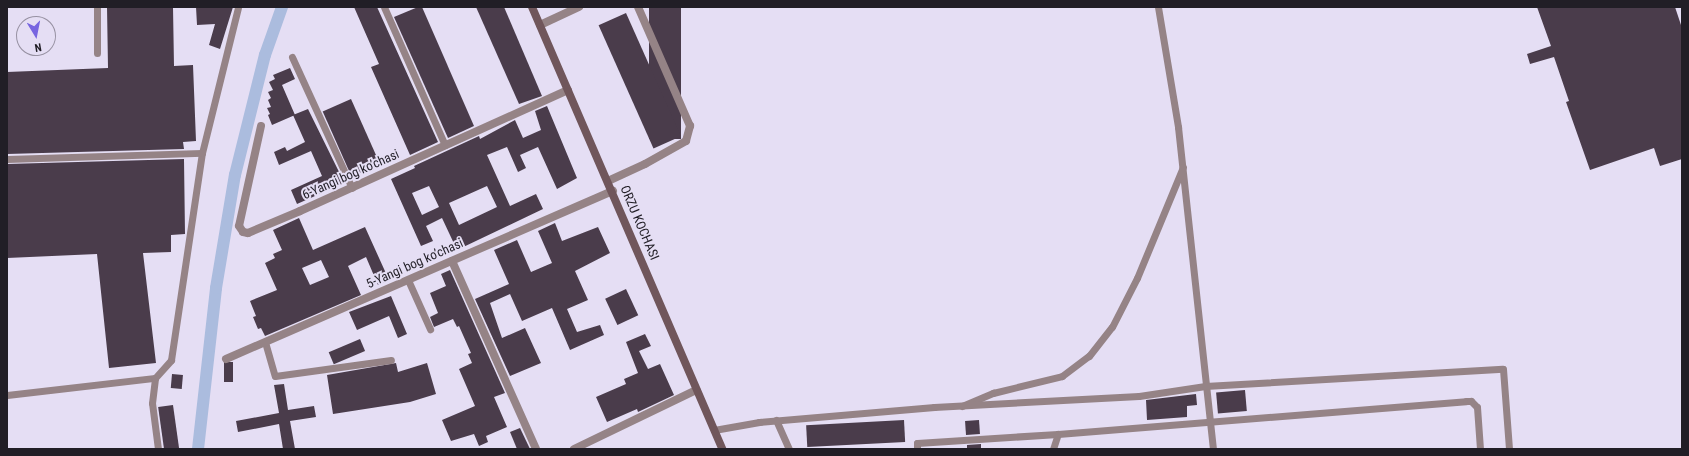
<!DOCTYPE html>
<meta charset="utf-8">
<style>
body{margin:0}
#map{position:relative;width:1689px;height:456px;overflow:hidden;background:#e5def4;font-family:"Roboto Condensed",sans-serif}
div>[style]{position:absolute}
.canal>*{height:12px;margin:-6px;padding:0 6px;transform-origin:6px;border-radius:6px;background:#abbcde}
.building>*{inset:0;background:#4a3c4b;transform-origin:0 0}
.service>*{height:7px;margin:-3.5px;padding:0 3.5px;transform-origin:3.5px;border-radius:3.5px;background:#958386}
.minor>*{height:8px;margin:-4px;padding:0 4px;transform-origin:4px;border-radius:4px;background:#958386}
.secondary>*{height:8px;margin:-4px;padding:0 4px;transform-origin:4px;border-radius:4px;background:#70565b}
span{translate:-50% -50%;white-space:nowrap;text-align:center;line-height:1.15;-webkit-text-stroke:4px #e5def4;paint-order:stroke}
.street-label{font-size:13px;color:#211e26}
.frame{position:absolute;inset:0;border:8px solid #211e26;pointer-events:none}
.north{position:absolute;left:16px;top:16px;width:40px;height:40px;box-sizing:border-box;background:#e5def4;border:1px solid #9791a2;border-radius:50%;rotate:170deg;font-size:11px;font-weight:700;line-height:16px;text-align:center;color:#211e26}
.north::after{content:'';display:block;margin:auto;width:14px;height:18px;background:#7765e0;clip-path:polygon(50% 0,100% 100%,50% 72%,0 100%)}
</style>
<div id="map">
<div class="canal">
<i style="left:198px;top:449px;width:162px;rotate:-83.6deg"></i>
<i style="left:216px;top:288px;width:115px;rotate:-80.5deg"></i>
<i style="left:235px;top:175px;width:124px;rotate:-76deg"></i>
<i style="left:265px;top:55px;width:51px;rotate:-70.5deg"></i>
</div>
<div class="building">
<i style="clip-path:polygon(107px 7px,173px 7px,174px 66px,193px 65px,196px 141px,183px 142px,184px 149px,7px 154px,7px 72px,108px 68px)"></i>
<i style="clip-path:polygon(196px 7px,233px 7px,220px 49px,209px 45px,215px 24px,197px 25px)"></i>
<i style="clip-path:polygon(354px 7px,377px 7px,438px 142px,410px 155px,371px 67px,379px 64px)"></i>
<i style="clip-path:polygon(418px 7px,422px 7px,474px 126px,448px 138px,394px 17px)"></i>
<i style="clip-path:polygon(476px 7px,504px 7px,542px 96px,519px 104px)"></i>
<i style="left:649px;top:7px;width:32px;height:132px"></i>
<i style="clip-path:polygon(1537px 7px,1675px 7px,1682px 28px,1682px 159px,1660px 166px,1654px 148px,1590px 170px,1566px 102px,1569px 101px,1554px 57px,1530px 64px,1527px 54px,1551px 46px)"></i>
<i style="left:626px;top:13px;width:135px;height:30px;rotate:66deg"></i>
<i style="clip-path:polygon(290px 68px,295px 79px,282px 85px,295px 115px,272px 125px,268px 115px,270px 114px,267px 108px,271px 107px,268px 100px,271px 98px,268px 92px,273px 90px,269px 82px,275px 79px,273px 75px)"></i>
<i style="left:351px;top:99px;width:71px;height:31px;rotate:66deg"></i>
<i style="clip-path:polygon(evenodd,547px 106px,577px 178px,557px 189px,538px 147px,520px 155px,526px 168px,518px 172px,507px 147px,487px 155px,510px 206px,536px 194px,543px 209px,457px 250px,442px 218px,426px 226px,433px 241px,421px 246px,391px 179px,415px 168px,414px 166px,479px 136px,480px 139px,515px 120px,523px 138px,541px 130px,535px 111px,547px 106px,429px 186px,439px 207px,422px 215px,412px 193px,429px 186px,547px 106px,487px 186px,497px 207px,459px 225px,449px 203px,487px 186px)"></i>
<i style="clip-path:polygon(308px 109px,343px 180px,342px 184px,297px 204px,291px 190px,322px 176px,311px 151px,279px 165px,274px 152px,285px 147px,287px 151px,305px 142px,293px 115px)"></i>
<i style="clip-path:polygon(184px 159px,185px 234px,171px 235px,171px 252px,143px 253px,156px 363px,109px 368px,97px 254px,7px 258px,7px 164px)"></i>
<i style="clip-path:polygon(evenodd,299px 218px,313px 250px,365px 227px,389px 280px,378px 285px,366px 257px,348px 266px,361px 295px,265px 336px,261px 328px,258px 329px,253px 317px,256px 316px,250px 301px,277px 290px,265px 263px,275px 258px,273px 254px,282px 250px,273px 230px,299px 218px,321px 260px,329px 277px,310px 285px,302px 268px,321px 260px)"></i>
<i style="clip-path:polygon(555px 223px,562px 241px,598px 227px,610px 253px,575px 271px,588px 300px,567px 309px,577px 332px,600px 325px,604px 335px,570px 350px,552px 308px,522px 321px,510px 294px,490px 303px,502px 338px,525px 328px,541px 363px,510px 376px,475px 299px,509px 284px,494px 250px,517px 240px,531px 272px,552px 263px,538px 231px)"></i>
<i style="clip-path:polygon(450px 270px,505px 393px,494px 397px,507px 427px,486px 436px,488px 442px,479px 446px,474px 434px,451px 441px,442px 420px,475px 406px,459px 369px,472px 363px,468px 354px,471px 353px,459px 326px,457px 327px,453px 319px,434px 327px,430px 317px,438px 313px,430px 293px,446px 286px,441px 274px)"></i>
<i style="left:626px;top:289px;width:29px;height:23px;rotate:65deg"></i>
<i style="clip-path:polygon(391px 296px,407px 334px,398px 338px,389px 316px,357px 330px,349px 312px)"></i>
<i style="clip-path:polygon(645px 334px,651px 346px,639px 351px,648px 369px,660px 364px,674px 395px,638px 412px,637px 409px,607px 422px,596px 397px,626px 384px,624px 379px,638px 373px,626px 342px)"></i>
<i style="left:360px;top:339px;width:13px;height:34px;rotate:67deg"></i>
<i style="left:233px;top:362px;width:20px;height:9px;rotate:90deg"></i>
<i style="clip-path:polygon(396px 363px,398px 372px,427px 363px,436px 394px,410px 402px,333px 414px,327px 375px)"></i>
<i style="left:172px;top:374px;width:11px;height:14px;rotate:5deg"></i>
<i style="clip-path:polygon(284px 384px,288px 410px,314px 406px,316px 417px,290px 421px,295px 449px,283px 449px,279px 424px,238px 432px,236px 421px,279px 413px,274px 385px)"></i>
<i style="left:1245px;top:390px;width:21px;height:29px;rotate:85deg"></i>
<i style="clip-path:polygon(1196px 394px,1197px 405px,1187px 406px,1187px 417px,1147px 420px,1146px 400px)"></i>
<i style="left:173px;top:405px;width:44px;height:15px;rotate:82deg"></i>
<i style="left:904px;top:420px;width:22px;height:98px;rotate:87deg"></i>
<i style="left:979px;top:420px;width:14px;height:14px;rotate:86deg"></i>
<i style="clip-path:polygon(520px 428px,530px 449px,517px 449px,510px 432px)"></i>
<i style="clip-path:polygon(981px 444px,981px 449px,967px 449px,967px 445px)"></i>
</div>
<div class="service">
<i style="left:97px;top:7px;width:46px;rotate:90deg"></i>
<i style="left:384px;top:7px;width:151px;rotate:66.2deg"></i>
<i style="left:1158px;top:7px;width:122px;rotate:80.5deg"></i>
<i style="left:1178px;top:127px;width:324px;rotate:83.8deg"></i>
<i style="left:292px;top:57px;width:144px;rotate:65.4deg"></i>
<i style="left:7px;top:159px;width:195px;rotate:-1.8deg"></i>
<i style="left:408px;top:280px;width:54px;rotate:65.8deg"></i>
<i style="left:265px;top:342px;width:35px;rotate:74deg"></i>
<i style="left:275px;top:376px;width:117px;rotate:-7.9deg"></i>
<i style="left:7px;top:395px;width:149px;rotate:-6.6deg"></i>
<i style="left:962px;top:406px;width:34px;rotate:-23deg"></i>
<i style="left:993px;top:393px;width:71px;rotate:-13.8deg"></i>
<i style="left:1062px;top:376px;width:34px;rotate:-37deg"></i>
<i style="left:1089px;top:356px;width:37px;rotate:-52deg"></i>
<i style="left:1112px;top:327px;width:55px;rotate:-63deg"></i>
<i style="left:1137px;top:278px;width:120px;rotate:-67.5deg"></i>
<i style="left:776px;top:420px;width:32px;rotate:66deg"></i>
<i style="left:714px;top:430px;width:46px;rotate:-10.1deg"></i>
<i style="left:759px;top:422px;width:176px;rotate:-4.9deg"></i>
<i style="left:934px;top:407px;width:205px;rotate:-3.1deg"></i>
<i style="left:1139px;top:396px;width:67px;rotate:-8.6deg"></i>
<i style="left:1205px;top:386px;width:298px;rotate:-3.3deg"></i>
<i style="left:1503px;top:369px;width:80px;rotate:85.7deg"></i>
<i style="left:158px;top:449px;width:46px;rotate:-97.4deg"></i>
<i style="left:152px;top:403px;width:25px;rotate:-83deg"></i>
<i style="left:155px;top:378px;width:24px;rotate:-48deg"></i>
<i style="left:171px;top:360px;width:209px;rotate:-81.5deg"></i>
<i style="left:202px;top:153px;width:150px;rotate:-76.1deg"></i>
<i style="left:917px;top:449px;width:6px;rotate:-90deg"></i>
<i style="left:917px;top:443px;width:141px;rotate:-3.7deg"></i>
<i style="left:1053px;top:449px;width:16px;rotate:-72deg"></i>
<i style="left:1058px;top:434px;width:409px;rotate:-4.6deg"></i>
<i style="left:1466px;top:401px;width:5px"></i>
<i style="left:1471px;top:401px;width:8px;rotate:45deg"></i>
<i style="left:1477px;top:407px;width:42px;rotate:85.9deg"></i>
</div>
<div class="minor">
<i style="left:540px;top:25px;width:43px;rotate:-24.8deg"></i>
<i style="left:261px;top:126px;width:102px;rotate:102.4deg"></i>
<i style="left:239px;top:226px;width:7px;rotate:56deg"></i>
<i style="left:243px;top:232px;width:5px;rotate:11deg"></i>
<i style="left:248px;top:233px;width:56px;rotate:-22.9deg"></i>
<i style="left:300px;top:211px;width:294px;rotate:-24.3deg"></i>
<i style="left:608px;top:181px;width:41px;rotate:-24.7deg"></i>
<i style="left:645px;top:164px;width:47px;rotate:-29.3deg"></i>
<i style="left:686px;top:141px;width:16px;rotate:-75deg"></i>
<i style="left:690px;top:126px;width:130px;rotate:-113.6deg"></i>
<i style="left:452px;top:261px;width:206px;rotate:65.9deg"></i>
<i style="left:226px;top:359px;width:422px;rotate:-23.5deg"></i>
<i style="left:574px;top:449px;width:136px;rotate:-25.8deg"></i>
</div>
<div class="secondary">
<i style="left:532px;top:7px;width:481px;rotate:66.7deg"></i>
</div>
<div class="street-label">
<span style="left:351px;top:175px;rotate:-24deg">6-Yangi bog koʼchasi</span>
<span style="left:639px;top:223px;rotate:67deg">ORZU KOCHASI</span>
<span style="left:415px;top:264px;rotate:-24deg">5-Yangi bog koʼchasi</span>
</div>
<div class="frame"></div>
<div class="north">N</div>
</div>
